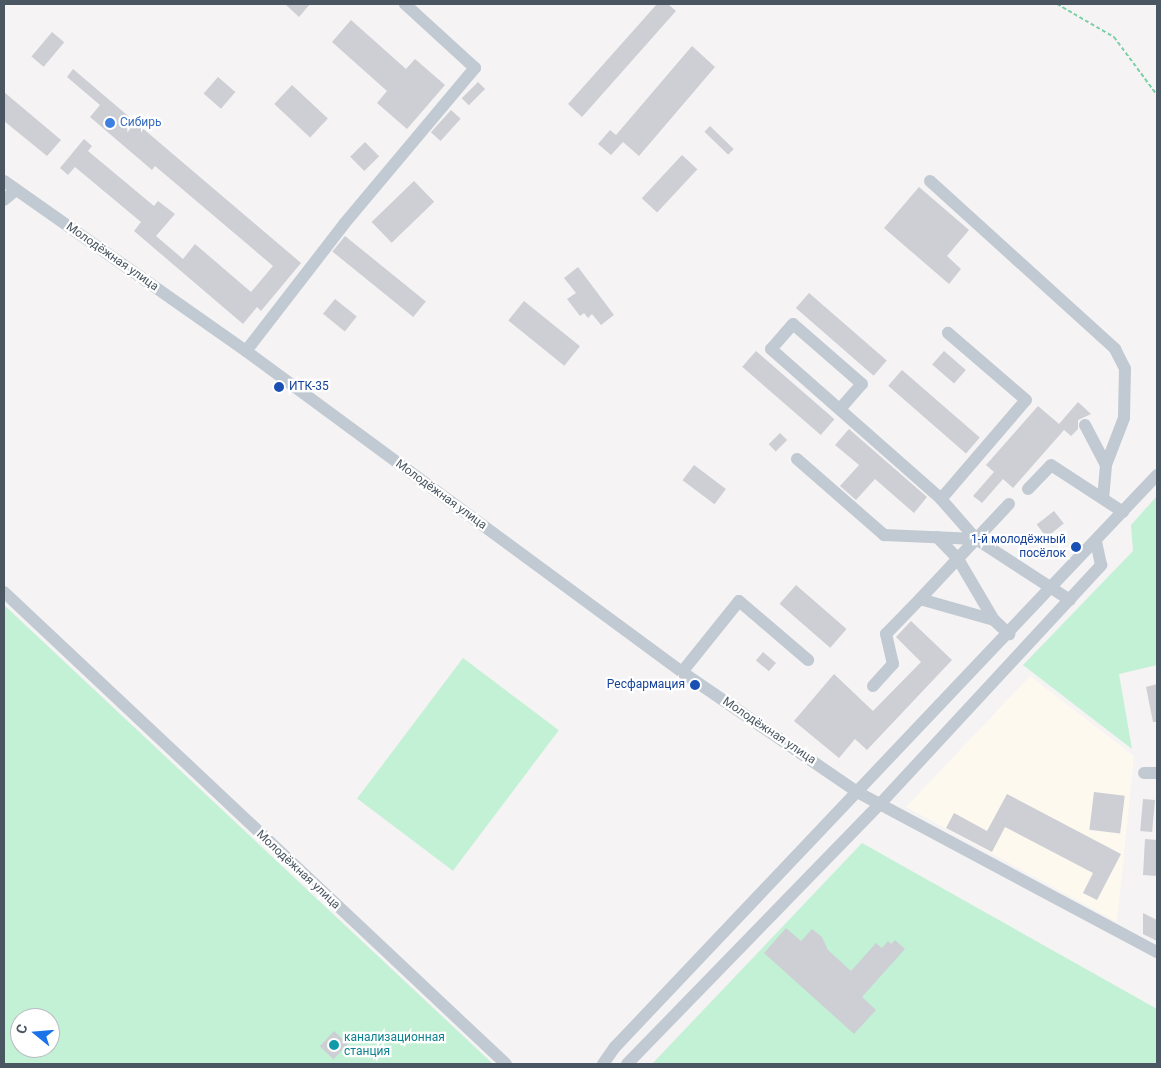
<!DOCTYPE html>
<meta charset="utf-8">
<style>
body{margin:0}
#map{position:relative;width:1161px;height:1068px;overflow:hidden;background:#f5f3f3;font-family:Roboto,sans-serif}
div>[style]{position:absolute}
.commercial>*{inset:0;background:#fdf9ef}
.green>*{inset:0;background:#c3f1d5;transform-origin:0 0}
.building>*{inset:0;background:#cdcfd5;transform-origin:0 0}
.path>*{height:2px;margin-top:-1px;transform-origin:0;background:repeating-linear-gradient(90deg,#7ad0a6 0 4px,transparent 0 6.5px)}
.minor>*{height:12px;margin:-6px;padding:0 6px;transform-origin:6px;border-radius:6px;background:#c1cad2}
.dots>*{width:14px;height:14px;translate:-50% -50%;box-sizing:border-box;border:2px solid #fff;border-radius:50%}
span{translate:-50% -50%;white-space:nowrap;text-align:center;line-height:1.15;-webkit-text-stroke:4.5px #fff;paint-order:stroke}
.shop-label{font-size:12px;color:#366cbe}
.left{translate:0 -50%;text-align:left}
.street-label{font-size:12px;color:#4a5661}
.transit-label{font-size:12px;color:#164399}
.right{translate:-100% -50%;text-align:right}
.culture-label{font-size:12px;color:#0d838f}
.frame{position:absolute;inset:0;border:5px solid #4a5661;pointer-events:none}
.north{position:absolute;left:10px;top:1008px;width:50px;height:50px;box-sizing:border-box;background:#fff;border:1px solid #b7bbc0;border-radius:50%;rotate:287deg;font-size:14px;font-weight:700;line-height:20px;text-align:center;color:#4a5661}
.north::after{content:'';display:block;margin:auto;width:18px;height:22px;background:#1a73e8;clip-path:polygon(50% 0,100% 100%,50% 72%,0 100%)}
</style>
<div id="map">
<div class="commercial">
<i style="clip-path:polygon(1030px 676px,1134px 756px,1117px 922px,906px 807px)"></i>
</div>
<div class="green">
<i style="clip-path:polygon(1157px 496px,1157px 665px,1119px 674px,1132px 749px,1023px 665px,1133px 551px,1131px 525px)"></i>
<i style="clip-path:polygon(evenodd,4px 605px,493px 1064px,4px 1064px,4px 605px,20px 1018px,50px 1018px,50px 1048px,20px 1048px,20px 1018px)"></i>
<i style="left:463px;top:658px;width:120px;height:176px;rotate:37deg"></i>
<i style="clip-path:polygon(862px 843px,1157px 1009px,1157px 1064px,652px 1064px)"></i>
</div>
<div class="building">
<i style="clip-path:polygon(285px 4px,310px 4px,299px 17px)"></i>
<i style="clip-path:polygon(657px 4px,668px 4px,676px 11px,582px 117px,568px 104px)"></i>
<i style="clip-path:polygon(351px 20px,406px 69px,415px 59px,445px 85px,407px 129px,377px 103px,387px 91px,332px 42px)"></i>
<i style="left:52px;top:32px;width:16px;height:32px;rotate:40deg"></i>
<i style="clip-path:polygon(692px 46px,715px 67px,639px 156px,623px 142px,611px 155px,598px 144px,610px 130px,616px 135px)"></i>
<i style="clip-path:polygon(73px 69px,301px 263px,261px 311px,257px 307px,243px 324px,134px 231px,141px 222px,75px 167px,68px 175px,60px 168px,84px 139px,92px 146px,88px 151px,154px 206px,158px 201px,175px 214px,156px 236px,183px 259px,195px 244px,251px 292px,273px 266px,155px 166px,152px 170px,90px 117px,100px 105px,67px 77px)"></i>
<i style="left:218px;top:77px;width:23px;height:22px;rotate:41deg"></i>
<i style="left:478px;top:82px;width:10px;height:23px;rotate:45deg"></i>
<i style="left:292px;top:85px;width:49px;height:26px;rotate:43deg"></i>
<i style="clip-path:polygon(4px 92px,61px 140px,47px 156px,4px 121px)"></i>
<i style="left:451px;top:110px;width:13px;height:30px;rotate:42deg"></i>
<i style="left:710px;top:126px;width:33px;height:8px;rotate:44deg"></i>
<i style="left:365px;top:142px;width:20px;height:21px;rotate:45deg"></i>
<i style="left:682px;top:155px;width:21px;height:59px;rotate:43deg"></i>
<i style="left:414px;top:181px;width:29px;height:59px;rotate:46deg"></i>
<i style="clip-path:polygon(919px 187px,969px 230px,947px 256px,961px 269px,949px 284px,884px 228px)"></i>
<i style="left:345px;top:236px;width:104px;height:20px;rotate:39deg"></i>
<i style="clip-path:polygon(578px 267px,614px 315px,601px 325px,592px 314px,588px 318px,584px 313px,580px 316px,567px 299px,576px 293px,564px 278px)"></i>
<i style="left:809px;top:293px;width:103px;height:20px;rotate:41deg"></i>
<i style="left:335px;top:299px;width:28px;height:19px;rotate:39deg"></i>
<i style="left:524px;top:301px;width:72px;height:25px;rotate:39deg"></i>
<i style="left:756px;top:351px;width:104px;height:21px;rotate:41deg"></i>
<i style="left:944px;top:351px;width:29px;height:18px;rotate:41deg"></i>
<i style="left:902px;top:370px;width:103px;height:21px;rotate:41deg"></i>
<i style="clip-path:polygon(1078px 402px,1091px 414px,1078px 420px,1078px 429px,1071px 436px,1064px 430px,1013px 488px,1003px 479px,982px 503px,973px 496px,994px 472px,986px 465px,1038px 406px,1059px 424px)"></i>
<i style="clip-path:polygon(849px 429px,927px 497px,914px 513px,875px 479px,856px 500px,840px 486px,859px 465px,835px 445px)"></i>
<i style="left:780px;top:433px;width:10px;height:16px;rotate:45deg"></i>
<i style="left:694px;top:465px;width:40px;height:19px;rotate:37deg"></i>
<i style="left:1054px;top:511px;width:16px;height:22px;rotate:52deg"></i>
<i style="left:796px;top:585px;width:67px;height:25px;rotate:41deg"></i>
<i style="clip-path:polygon(911px 621px,952px 660px,867px 750px,855px 739px,839px 758px,794px 721px,834px 674px,873px 711px,921px 662px,896px 637px)"></i>
<i style="left:763px;top:652px;width:17px;height:11px;rotate:40deg"></i>
<i style="clip-path:polygon(1157px 684px,1157px 722px,1153px 722px,1146px 687px)"></i>
<i style="left:1094px;top:792px;width:31px;height:38px;rotate:7deg"></i>
<i style="clip-path:polygon(1007px 794px,1121px 854px,1097px 900px,1083px 893px,1093px 873px,1005px 827px,992px 852px,946px 828px,954px 813px,987px 831px)"></i>
<i style="left:1143px;top:799px;width:12px;height:32px;rotate:5deg"></i>
<i style="clip-path:polygon(1145px 839px,1157px 840px,1157px 876px,1143px 875px)"></i>
<i style="clip-path:polygon(1143px 913px,1157px 920px,1157px 941px,1143px 934px)"></i>
<i style="clip-path:polygon(786px 928px,801px 941px,812px 929px,822px 937px,828px 950px,851px 971px,876px 943px,882px 948px,888px 941px,891px 944px,895px 940px,905px 949px,862px 997px,876px 1010px,854px 1034px,764px 953px)"></i>
<i style="left:334px;top:1031px;width:19px;height:21px;rotate:43deg"></i>
</div>
<div class="path">
<i style="left:1057px;top:4px;width:66px;rotate:30.1deg"></i>
<i style="left:1114px;top:37px;width:72px;rotate:53.4deg"></i>
</div>
<div class="minor">
<i style="left:4px;top:181px;width:296px;rotate:35.1deg"></i>
<i style="left:246px;top:351px;width:541px;rotate:36.36deg"></i>
<i style="left:682px;top:672px;width:214px;rotate:34.4deg"></i>
<i style="left:859px;top:793px;width:338px;rotate:28.1deg"></i>
<i style="left:930px;top:181px;width:250px;rotate:42.2deg"></i>
<i style="left:1115px;top:349px;width:22px;rotate:63deg"></i>
<i style="left:1125px;top:369px;width:49px;rotate:91.2deg"></i>
<i style="left:1124px;top:418px;width:50px;rotate:111deg"></i>
<i style="left:4px;top:200px;width:16px;rotate:-40deg"></i>
<i style="left:246px;top:351px;width:160px;rotate:-52.3deg"></i>
<i style="left:344px;top:224px;width:204px;rotate:-50deg"></i>
<i style="left:475px;top:68px;width:95px;rotate:-137.6deg"></i>
<i style="left:840px;top:409px;width:33px;rotate:-49deg"></i>
<i style="left:862px;top:384px;width:91px;rotate:-139deg"></i>
<i style="left:793px;top:324px;width:33px;rotate:131deg"></i>
<i style="left:771px;top:349px;width:227px;rotate:41.4deg"></i>
<i style="left:941px;top:499px;width:53px;rotate:48.8deg"></i>
<i style="left:976px;top:539px;width:112px;rotate:33deg"></i>
<i style="left:1085px;top:425px;width:45px;rotate:62.3deg"></i>
<i style="left:1106px;top:465px;width:32px;rotate:95deg"></i>
<i style="left:797px;top:459px;width:116px;rotate:41.1deg"></i>
<i style="left:884px;top:535px;width:92px;rotate:2.5deg"></i>
<i style="left:1028px;top:489px;width:33px;rotate:-46deg"></i>
<i style="left:1051px;top:465px;width:86px;rotate:33.1deg"></i>
<i style="left:941px;top:499px;width:130px;rotate:-49.4deg"></i>
<i style="left:1026px;top:400px;width:103px;rotate:-139.3deg"></i>
<i style="left:1009px;top:504px;width:130px;rotate:133.1deg"></i>
<i style="left:920px;top:599px;width:77px;rotate:15.8deg"></i>
<i style="left:994px;top:620px;width:21px;rotate:43deg"></i>
<i style="left:937px;top:537px;width:30px;rotate:46deg"></i>
<i style="left:958px;top:559px;width:71px;rotate:59.5deg"></i>
<i style="left:4px;top:592px;width:689px;rotate:43.24deg"></i>
<i style="left:682px;top:672px;width:91px;rotate:-51.2deg"></i>
<i style="left:739px;top:601px;width:91px;rotate:40.5deg"></i>
<i style="left:873px;top:686px;width:30px;rotate:-48deg"></i>
<i style="left:893px;top:664px;width:31px;rotate:-103deg"></i>
<i style="left:886px;top:634px;width:49px;rotate:-45.8deg"></i>
<i style="left:1144px;top:773px;width:13px"></i>
<i style="left:603px;top:1064px;width:21px;rotate:-55deg"></i>
<i style="left:615px;top:1047px;width:788px;rotate:-46.54deg"></i>
<i style="left:627px;top:1064px;width:363px;rotate:-45.8deg"></i>
<i style="left:880px;top:804px;width:326px;rotate:-47.2deg"></i>
<i style="left:1101px;top:565px;width:24px;rotate:-102deg"></i>
</div>
<div class="dots">
<i style="left:110px;top:123px;background:#3f7fe0"></i>
<i style="left:279px;top:387px;background:#1a4fb4"></i>
<i style="left:1076px;top:547px;background:#1a4fb4"></i>
<i style="left:695px;top:685px;background:#1a4fb4"></i>
<i style="left:334px;top:1045px;background:#0f9aa8"></i>
</div>
<div class="shop-label">
<span class="left" style="left:120px;top:123px">Сибирь</span>
</div>
<div class="street-label">
<span style="left:112px;top:257px;rotate:35deg">Молодёжная улица</span>
<span style="left:441px;top:495px;rotate:36deg">Молодёжная улица</span>
<span style="left:769px;top:731px;rotate:34deg">Молодёжная улица</span>
<span style="left:298px;top:870px;rotate:43deg">Молодёжная улица</span>
</div>
<div class="transit-label">
<span class="left" style="left:289px;top:387px">ИТК-35</span>
<span class="right" style="left:1066px;top:547px">1-й молодёжный<br>посёлок</span>
<span class="right" style="left:685px;top:685px">Ресфармация</span>
</div>
<div class="culture-label">
<span class="left" style="left:344px;top:1045px">канализационная<br>станция</span>
</div>
<div class="frame"></div>
<div class="north">С</div>
</div>
